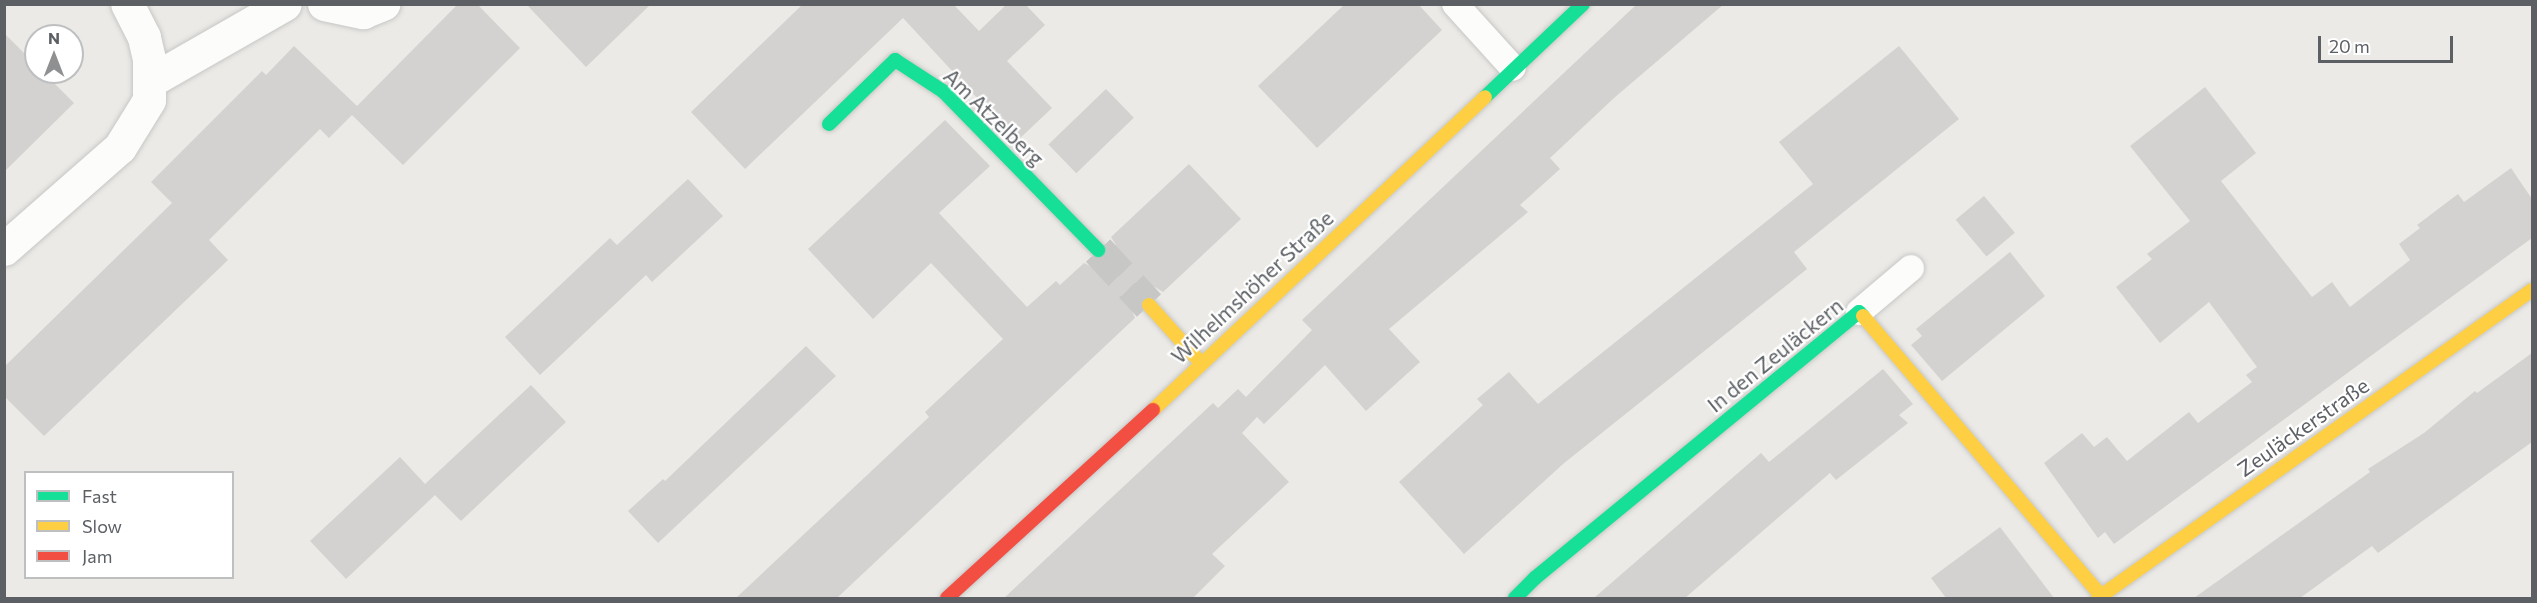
<!DOCTYPE html>
<meta charset="utf-8">
<style>
body{margin:0}
#map{position:relative;width:2537px;height:603px;overflow:hidden;background:#ebeae6;font-family:Commissioner,sans-serif}
div>[style]{position:absolute}
.building>*{inset:0;background:#d3d2d0;transform-origin:0 0}
.secondary-tunnel>*{height:33px;margin-top:-16.5px;transform-origin:0;background:repeating-linear-gradient(90deg,#c7c8c6 0 33px,transparent 0 49px)}
.roads{filter:drop-shadow(0 0 2px #c7c7c7) drop-shadow(0 0 2px #c7c7c7)}
.lane>*{height:26px;margin:-13px;padding:0 13px;transform-origin:13px;border-radius:13px;background:#fcfcfb}
.street>*{height:33px;margin:-16.5px;padding:0 16.5px;transform-origin:16.5px;border-radius:16.5px;background:#fcfcfb}
.fast>*{height:14px;margin:-7px;padding:0 7px;transform-origin:7px;border-radius:7px;background:#16e098}
.slow>*{height:14px;margin:-7px;padding:0 7px;transform-origin:7px;border-radius:7px;background:#ffcf43}
.jam>*{height:14px;margin:-7px;padding:0 7px;transform-origin:7px;border-radius:7px;background:#f24e42}
span{translate:-50% -50%;white-space:nowrap;text-align:center;line-height:1.15;-webkit-text-stroke:4.5px #fff;paint-order:stroke}
.street-label{font-size:21px;color:#5c6064}
.frame{position:absolute;inset:0;border:6px solid #5c6064;pointer-events:none}
.legend{position:absolute;left:24px;top:471px;width:210px;height:108px;box-sizing:border-box;background:#fff;border:2px solid #bebfc1;margin:0;padding:8px 10px;list-style:none;font-size:18px;color:#5c6064}
.legend li{display:flex;align-items:center;gap:12px;height:30px}
.legend b{width:30px;border:2px solid #bebfc1}
.north{position:absolute;left:24px;top:24px;width:60px;height:60px;box-sizing:border-box;background:#fff;border:2px solid #bebfc1;border-radius:50%;rotate:0deg;font-size:16px;font-weight:700;line-height:24px;text-align:center;color:#5c6064}
.north::after{content:'';display:block;margin:auto;width:21px;height:27px;background:#8e9092;clip-path:polygon(50% 0,100% 100%,50% 72%,0 100%)}
.scale{position:absolute;left:2318px;top:36px;width:135px;height:27px;box-sizing:border-box;border:3px solid #5c6064;border-top:0;padding-left:8px;font-size:18px;line-height:21px;white-space:nowrap;color:#5c6064;-webkit-text-stroke:4px #fff;paint-order:stroke}
</style>
<div id="map">
<div class="building">
<i style="clip-path:polygon(458px 4px,477px 4px,520px 48px,403px 165px,352px 115px,329px 138px,320px 129px,209px 240px,228px 260px,44px 436px,4px 396px,4px 367px,172px 203px,151px 182px,262px 71px,266px 75px,294px 46px,357px 106px)"></i>
<i style="clip-path:polygon(526px 4px,651px 4px,586px 67px)"></i>
<i style="clip-path:polygon(803px 4px,953px 4px,979px 31px,1007px 4px,1025px 4px,1045px 25px,1007px 61px,1052px 108px,1017px 141px,903px 18px,745px 169px,691px 112px)"></i>
<i style="clip-path:polygon(1345px 4px,1418px 4px,1442px 30px,1317px 148px,1258px 86px)"></i>
<i style="clip-path:polygon(1637px 4px,1724px 4px,1614px 98px,1550px 158px,1560px 169px,1520px 205px,1528px 212px,1389px 329px,1420px 362px,1366px 411px,1325px 365px,1264px 424px,1257px 417px,1242px 433px,1289px 482px,1212px 554px,1225px 566px,1193px 598px,1004px 598px,1213px 403px,1218px 408px,1238px 389px,1246px 397px,1312px 330px,1302px 320px)"></i>
<i style="clip-path:polygon(4px 33px,36px 65px,36px 72px,43px 72px,74px 103px,4px 172px)"></i>
<i style="clip-path:polygon(1899px 46px,1959px 119px,1794px 252px,1807px 269px,1563px 464px,1464px 554px,1399px 482px,1483px 405px,1477px 399px,1509px 372px,1538px 404px,1813px 184px,1779px 142px)"></i>
<i style="clip-path:polygon(2205px 87px,2256px 153px,2221px 181px,2312px 297px,2332px 282px,2350px 307px,2410px 260px,2399px 244px,2420px 228px,2417px 225px,2458px 194px,2464px 202px,2511px 168px,2532px 199px,2532px 238px,2114px 544px,2105px 532px,2098px 538px,2044px 463px,2082px 433px,2094px 447px,2107px 437px,2127px 461px,2189px 412px,2198px 423px,2252px 382px,2246px 375px,2257px 367px,2209px 302px,2160px 343px,2116px 287px,2152px 259px,2147px 254px,2190px 221px,2130px 146px)"></i>
<i style="left:1106px;top:89px;width:40px;height:80px;rotate:46deg"></i>
<i style="clip-path:polygon(945px 120px,990px 166px,939px 213px,1027px 307px,1056px 281px,1060px 285px,1084px 263px,1094px 268px,1103px 268px,1111px 264px,1116px 255px,1116px 245px,1111px 237px,1189px 164px,1241px 219px,1163px 292px,1155px 287px,1146px 287px,1136px 291px,1131px 300px,1131px 308px,1135px 318px,837px 598px,736px 598px,929px 417px,925px 412px,1003px 339px,931px 263px,873px 319px,808px 249px)"></i>
<i style="clip-path:polygon(688px 179px,723px 216px,652px 282px,646px 275px,540px 375px,505px 337px,610px 238px,617px 245px)"></i>
<i style="left:1984px;top:196px;width:48px;height:37px;rotate:50deg"></i>
<i style="clip-path:polygon(2010px 252px,2045px 296px,1942px 381px,1911px 345px,1922px 336px,1916px 329px)"></i>
<i style="clip-path:polygon(806px 346px,836px 376px,658px 543px,628px 511px,663px 479px,665px 481px)"></i>
<i style="clip-path:polygon(2532px 353px,2532px 442px,2378px 553px,2372px 546px,2300px 598px,2194px 598px,2370px 472px,2368px 469px,2424px 433px,2475px 391px,2477px 393px)"></i>
<i style="clip-path:polygon(1883px 369px,1913px 404px,1899px 415px,1908px 423px,1836px 480px,1830px 473px,1685px 598px,1594px 598px,1761px 453px,1769px 462px)"></i>
<i style="clip-path:polygon(531px 385px,566px 422px,461px 521px,435px 495px,346px 579px,310px 541px,400px 457px,425px 484px)"></i>
<i style="clip-path:polygon(2000px 527px,2054px 598px,1946px 598px,1931px 578px)"></i>
</div>
<div class="secondary-tunnel">
<i style="left:1098px;top:250px;width:75px;rotate:47.2deg"></i>
</div>
<div class="roads">
<div class="lane">
<i style="left:1455px;top:4px;width:86px;rotate:47.8deg"></i>
<i style="left:1859px;top:312px;width:68px;rotate:-40.2deg"></i>
</div>
<div class="street">
<i style="left:324px;top:4px;width:40px;rotate:12deg"></i>
<i style="left:363px;top:12px;width:22px;rotate:-22deg"></i>
<i style="left:150px;top:81px;width:155px;rotate:-29.7deg"></i>
<i style="left:4px;top:249px;width:154px;rotate:-41.3deg"></i>
<i style="left:120px;top:147px;width:55px;rotate:-58.3deg"></i>
<i style="left:149px;top:100px;width:41px;rotate:-90deg"></i>
<i style="left:149px;top:59px;width:23px;rotate:-103deg"></i>
<i style="left:144px;top:37px;width:37px;rotate:-117deg"></i>
</div>
<div class="fast">
<i style="left:1485px;top:97px;width:135px;rotate:-43.5deg"></i>
<i style="left:829px;top:124px;width:92px;rotate:-44.1deg"></i>
<i style="left:895px;top:60px;width:59px;rotate:33.1deg"></i>
<i style="left:944px;top:92px;width:221px;rotate:45.7deg"></i>
<i style="left:1515px;top:598px;width:28px;rotate:-45deg"></i>
<i style="left:1535px;top:578px;width:419px;rotate:-39.4deg"></i>
<i style="left:1859px;top:312px;width:6px;rotate:45deg"></i>
</div>
<div class="slow">
<i style="left:1149px;top:305px;width:79px;rotate:48.1deg"></i>
<i style="left:1863px;top:316px;width:367px;rotate:49.6deg"></i>
<i style="left:1153px;top:410px;width:456px;rotate:-43.3deg"></i>
<i style="left:2098px;top:598px;width:532px;rotate:-35.36deg"></i>
</div>
<div class="jam">
<i style="left:947px;top:598px;width:279px;rotate:-42.4deg"></i>
</div>
</div>
<div class="street-label">
<span style="left:994px;top:117px;rotate:44deg">Am Atzelberg</span>
<span style="left:1252px;top:287px;rotate:-43deg">Wilhelmshöher Straße</span>
<span style="left:1775px;top:355px;rotate:-39deg">In den Zeuläckern</span>
<span style="left:2303px;top:427px;rotate:-35deg">Zeuläckerstraße</span>
</div>
<div class="frame"></div>
<ul class="legend">
<li><b style="height:8px;background:#16e098"></b>Fast</li>
<li><b style="height:8px;background:#ffcf43"></b>Slow</li>
<li><b style="height:8px;background:#f24e42"></b>Jam</li>
</ul>
<div class="north">N</div>
<div class="scale">20 m</div>
</div>
